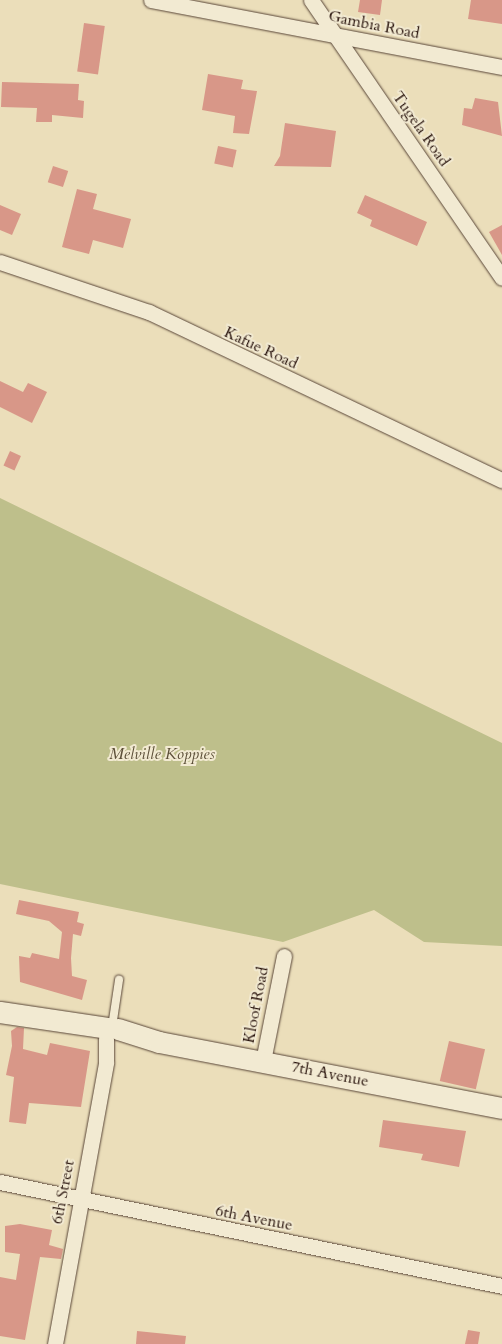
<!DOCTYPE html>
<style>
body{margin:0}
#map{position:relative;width:502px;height:1344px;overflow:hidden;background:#ebdeba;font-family:Cardo,serif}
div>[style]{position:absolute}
.green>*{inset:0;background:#bebf8b}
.building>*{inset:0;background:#d89788;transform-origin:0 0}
.roads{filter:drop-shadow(0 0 1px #594638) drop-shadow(0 0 1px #594638)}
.lane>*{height:8px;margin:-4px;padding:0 4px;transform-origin:4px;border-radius:4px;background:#f2ead2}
.street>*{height:15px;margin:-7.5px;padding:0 7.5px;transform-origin:7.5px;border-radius:7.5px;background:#f2ead2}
.secondary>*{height:21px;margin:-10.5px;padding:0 10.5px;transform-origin:10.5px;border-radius:10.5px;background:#f2ead2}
span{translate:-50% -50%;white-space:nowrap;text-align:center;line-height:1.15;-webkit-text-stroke:4px #f2ead2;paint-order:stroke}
.street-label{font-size:16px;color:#28130c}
.park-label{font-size:16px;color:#5c4f38;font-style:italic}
</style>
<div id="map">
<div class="green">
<i style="clip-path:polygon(0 498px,502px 743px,502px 946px,424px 942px,374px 910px,283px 942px,0 884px)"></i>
</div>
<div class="building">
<i style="clip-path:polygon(360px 0,382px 0,380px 15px,358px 12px)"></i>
<i style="clip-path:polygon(471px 0,502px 0,502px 24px,468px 19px)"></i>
<i style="left:84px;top:23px;width:21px;height:49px;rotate:8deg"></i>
<i style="clip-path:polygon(208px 74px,243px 80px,241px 89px,257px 91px,249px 134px,233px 133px,235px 116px,202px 110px)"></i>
<i style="clip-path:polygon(2px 82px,79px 84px,78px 100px,84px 101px,83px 118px,52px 115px,52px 122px,36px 122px,37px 108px,1px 107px)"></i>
<i style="clip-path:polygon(475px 98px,498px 102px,502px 136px,462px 125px,464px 108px,472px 109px)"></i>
<i style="clip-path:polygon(285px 123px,336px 131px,331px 167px,274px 166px,280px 156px)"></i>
<i style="left:218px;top:146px;width:19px;height:18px;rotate:12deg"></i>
<i style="left:53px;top:166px;width:16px;height:17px;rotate:18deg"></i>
<i style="clip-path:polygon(77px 189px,97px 194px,93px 209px,131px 219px,123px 248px,93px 240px,89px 254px,62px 247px)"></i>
<i style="clip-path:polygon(365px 195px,427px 222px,417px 246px,370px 226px,372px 220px,357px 213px)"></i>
<i style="clip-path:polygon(0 205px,21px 214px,12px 235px,0 230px)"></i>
<i style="clip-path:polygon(502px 225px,502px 255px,489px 232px)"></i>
<i style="clip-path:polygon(0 381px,23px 392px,28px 383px,47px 392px,32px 423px,0 407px)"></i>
<i style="left:10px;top:451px;width:12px;height:16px;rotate:24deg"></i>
<i style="clip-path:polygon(19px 900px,79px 912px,77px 922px,84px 924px,81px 936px,73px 934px,71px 958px,72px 976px,87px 980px,82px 1000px,20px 982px,19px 956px,30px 958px,32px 953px,59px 959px,62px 932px,49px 921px,16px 914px)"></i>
<i style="clip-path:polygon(17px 1027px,24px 1028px,23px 1049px,47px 1055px,50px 1043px,90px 1051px,81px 1107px,29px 1103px,26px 1124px,9px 1122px,14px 1077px,6px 1075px,12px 1046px,11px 1031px)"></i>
<i style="left:449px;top:1041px;width:37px;height:41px;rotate:13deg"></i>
<i style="clip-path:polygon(383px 1120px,466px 1131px,459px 1167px,421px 1160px,423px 1154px,379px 1147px)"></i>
<i style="clip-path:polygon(20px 1224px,52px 1230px,49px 1245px,63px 1249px,61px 1259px,40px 1257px,25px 1340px,0 1336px,0 1277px,16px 1280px,20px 1254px,5px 1252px,5px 1226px)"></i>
<i style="clip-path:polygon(468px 1330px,480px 1332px,478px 1344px,465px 1344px)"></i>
<i style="clip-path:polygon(137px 1331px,186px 1336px,185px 1344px,136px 1344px)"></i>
</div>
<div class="roads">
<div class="lane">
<i style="left:112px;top:1027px;width:48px;rotate:-81.5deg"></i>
</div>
<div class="street">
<i style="left:151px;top:0;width:357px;rotate:10.8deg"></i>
<i style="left:311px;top:0;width:337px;rotate:55.5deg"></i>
<i style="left:0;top:262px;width:157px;rotate:18.6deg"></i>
<i style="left:149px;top:312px;width:391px;rotate:25.5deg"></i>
<i style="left:263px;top:1061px;width:107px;rotate:-78.7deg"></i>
<i style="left:0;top:1182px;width:513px;rotate:11.7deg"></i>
<i style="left:55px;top:1344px;width:287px;rotate:-79.7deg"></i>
<i style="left:106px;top:1062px;width:23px;rotate:-90deg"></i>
</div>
<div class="secondary">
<i style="left:0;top:1012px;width:110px;rotate:8.4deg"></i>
<i style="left:118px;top:1029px;width:43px;rotate:17.6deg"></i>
<i style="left:159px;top:1042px;width:349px;rotate:10.9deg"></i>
</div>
</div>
<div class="street-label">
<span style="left:374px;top:25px;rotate:11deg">Gambia Road</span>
<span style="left:421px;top:129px;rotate:55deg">Tugela Road</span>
<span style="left:261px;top:348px;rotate:25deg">Kafue Road</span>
<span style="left:256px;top:1005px;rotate:-79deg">Kloof Road</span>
<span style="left:330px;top:1074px;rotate:11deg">7th Avenue</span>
<span style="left:63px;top:1192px;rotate:-79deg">6th Street</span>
<span style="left:254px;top:1218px;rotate:11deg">6th Avenue</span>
</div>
<div class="park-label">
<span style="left:162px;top:754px">Melville Koppies</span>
</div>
</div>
